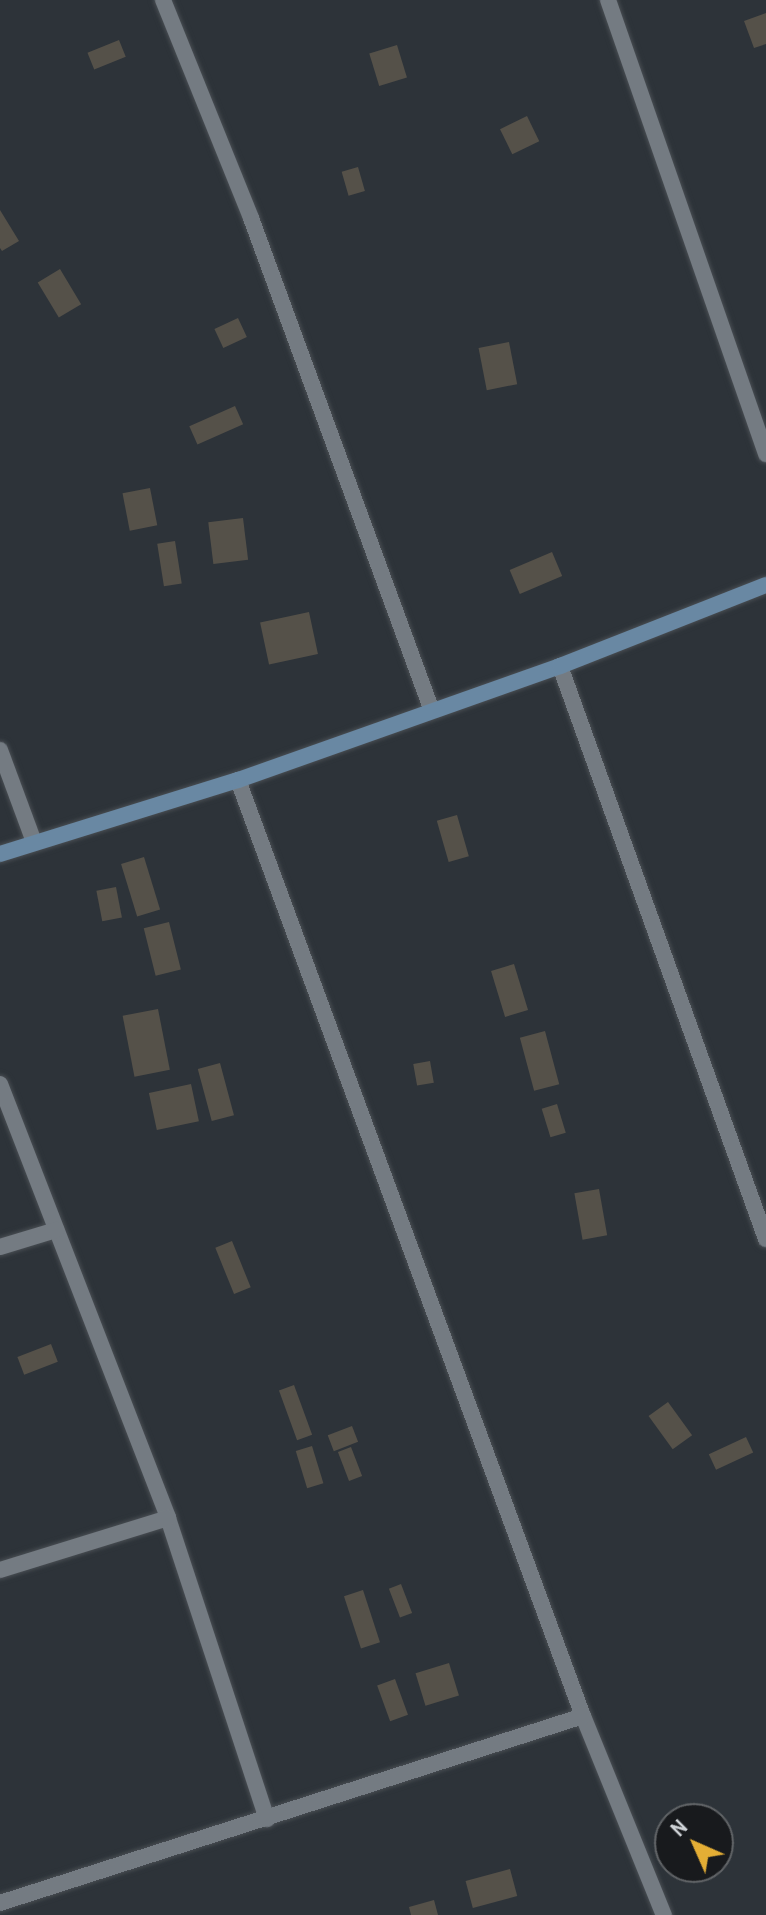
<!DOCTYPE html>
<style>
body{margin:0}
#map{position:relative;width:766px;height:1915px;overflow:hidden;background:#2d3339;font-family:"Archivo Narrow",sans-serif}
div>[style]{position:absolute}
.building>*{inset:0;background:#555149;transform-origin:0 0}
.roads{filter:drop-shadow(0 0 2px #494e53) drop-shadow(0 0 2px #494e53)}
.street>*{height:16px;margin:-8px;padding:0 8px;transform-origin:8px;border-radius:8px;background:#747b82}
.secondary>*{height:16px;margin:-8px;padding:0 8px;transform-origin:8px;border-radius:8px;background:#6988a3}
span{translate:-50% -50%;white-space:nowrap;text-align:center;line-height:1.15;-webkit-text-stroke:8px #181a1d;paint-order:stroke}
.north{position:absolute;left:654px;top:1803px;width:80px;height:80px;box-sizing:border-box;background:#181a1d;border:2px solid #616467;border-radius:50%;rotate:315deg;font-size:22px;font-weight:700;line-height:32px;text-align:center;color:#ced2d6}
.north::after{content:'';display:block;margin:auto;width:28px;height:36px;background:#e4ae35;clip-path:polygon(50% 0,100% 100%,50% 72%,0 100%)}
</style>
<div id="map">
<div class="building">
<i style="clip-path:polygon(766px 13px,766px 44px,754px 48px,744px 21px)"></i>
<i style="left:119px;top:40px;width:18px;height:34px;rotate:68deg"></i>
<i style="left:397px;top:45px;width:34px;height:29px;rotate:73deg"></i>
<i style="left:527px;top:116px;width:28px;height:30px;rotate:64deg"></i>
<i style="left:358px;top:167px;width:25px;height:17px;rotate:74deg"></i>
<i style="clip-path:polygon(0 210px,19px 241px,2px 251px,0 248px)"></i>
<i style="left:60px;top:269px;width:41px;height:26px;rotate:59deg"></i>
<i style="left:238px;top:318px;width:21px;height:26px;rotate:65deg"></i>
<i style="left:509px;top:342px;width:43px;height:31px;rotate:79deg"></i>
<i style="left:235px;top:406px;width:20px;height:50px;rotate:66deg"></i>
<i style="left:150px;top:488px;width:38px;height:28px;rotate:79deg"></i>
<i style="left:243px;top:518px;width:42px;height:35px;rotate:83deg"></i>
<i style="left:175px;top:541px;width:43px;height:18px;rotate:81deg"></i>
<i style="left:552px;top:552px;width:26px;height:46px;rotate:67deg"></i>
<i style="left:309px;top:612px;width:43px;height:50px;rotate:78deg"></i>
<i style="left:457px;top:815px;width:43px;height:21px;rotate:74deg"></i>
<i style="left:144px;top:857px;width:55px;height:24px;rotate:73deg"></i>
<i style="left:116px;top:887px;width:31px;height:20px;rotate:79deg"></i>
<i style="left:169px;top:922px;width:49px;height:26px;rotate:76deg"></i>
<i style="left:514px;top:964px;width:48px;height:24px;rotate:73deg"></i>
<i style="left:158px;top:1009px;width:62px;height:36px;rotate:79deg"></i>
<i style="left:545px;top:1031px;width:55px;height:26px;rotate:75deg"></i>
<i style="left:430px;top:1061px;width:22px;height:17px;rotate:80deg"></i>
<i style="left:220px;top:1063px;width:54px;height:23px;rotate:75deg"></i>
<i style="left:191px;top:1084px;width:38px;height:43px;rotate:78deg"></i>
<i style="left:557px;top:1104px;width:30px;height:16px;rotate:73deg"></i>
<i style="left:599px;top:1189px;width:47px;height:25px;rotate:80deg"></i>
<i style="left:232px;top:1241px;width:50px;height:18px;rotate:68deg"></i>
<i style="left:51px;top:1344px;width:19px;height:36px;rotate:69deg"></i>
<i style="left:294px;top:1385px;width:53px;height:16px;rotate:70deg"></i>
<i style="left:668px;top:1402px;width:41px;height:24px;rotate:54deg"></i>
<i style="left:352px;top:1426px;width:17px;height:26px;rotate:69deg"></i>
<i style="left:746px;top:1437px;width:17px;height:41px;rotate:65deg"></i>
<i style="left:312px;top:1446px;width:39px;height:17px;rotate:73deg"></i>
<i style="left:351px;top:1447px;width:31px;height:14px;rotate:69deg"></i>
<i style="left:401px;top:1584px;width:31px;height:13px;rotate:69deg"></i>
<i style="left:363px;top:1590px;width:55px;height:20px;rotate:72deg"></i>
<i style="left:449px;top:1663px;width:34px;height:35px;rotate:73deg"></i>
<i style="left:395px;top:1679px;width:38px;height:19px;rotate:70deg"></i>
<i style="left:510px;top:1869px;width:28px;height:46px;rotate:75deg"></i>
<i style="clip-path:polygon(434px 1900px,438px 1915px,411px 1915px,409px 1907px)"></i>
</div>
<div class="roads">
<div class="street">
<i style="left:163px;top:0;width:235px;rotate:68deg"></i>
<i style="left:251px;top:218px;width:525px;rotate:69.84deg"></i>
<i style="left:608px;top:0;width:481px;rotate:70.8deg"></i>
<i style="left:560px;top:666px;width:609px;rotate:70.23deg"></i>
<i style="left:0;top:750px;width:98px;rotate:69.7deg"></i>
<i style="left:238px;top:780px;width:998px;rotate:69.77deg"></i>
<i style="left:583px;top:1716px;width:215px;rotate:67.9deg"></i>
<i style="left:0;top:1084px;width:465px;rotate:68.8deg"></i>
<i style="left:168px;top:1518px;width:317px;rotate:71.8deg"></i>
<i style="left:0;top:1247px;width:59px;rotate:-16.9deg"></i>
<i style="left:0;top:1570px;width:176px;rotate:-17.2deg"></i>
<i style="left:0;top:1903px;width:612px;rotate:-17.78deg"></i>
</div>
<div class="secondary">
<i style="left:0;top:854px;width:249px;rotate:-17.3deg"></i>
<i style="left:238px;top:780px;width:342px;rotate:-19.5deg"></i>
<i style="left:560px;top:666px;width:221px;rotate:-21.5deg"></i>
</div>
</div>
<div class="north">N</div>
</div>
